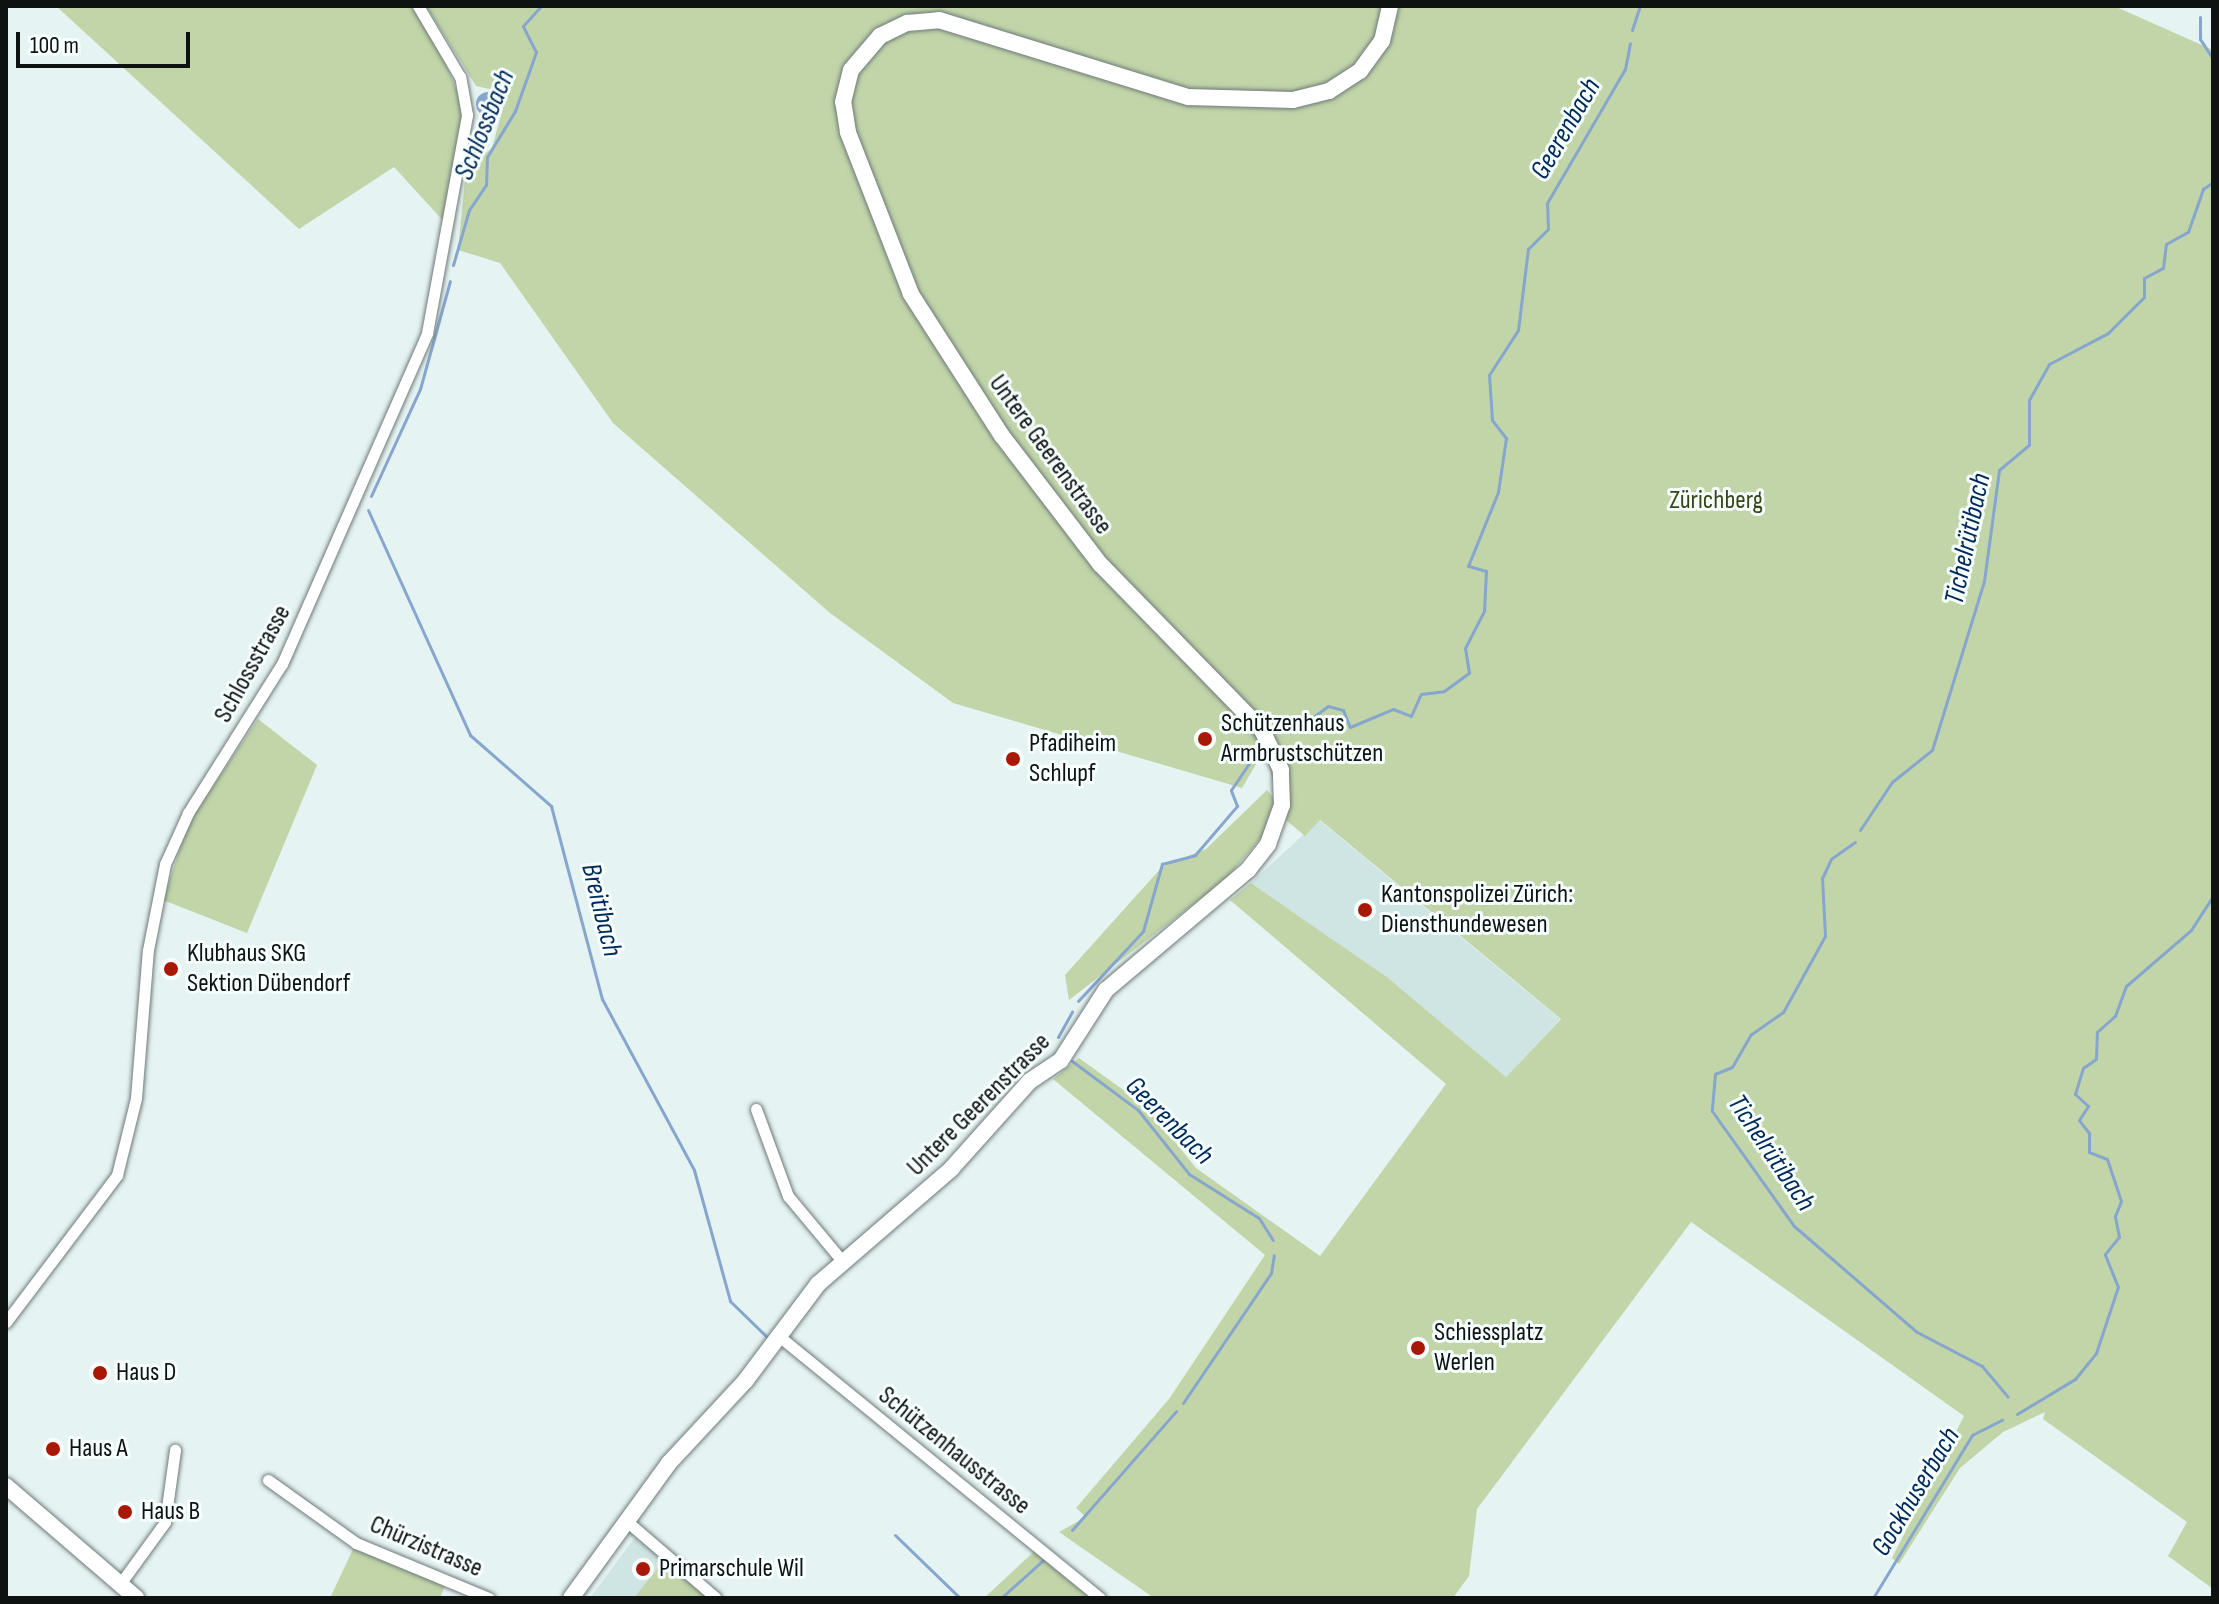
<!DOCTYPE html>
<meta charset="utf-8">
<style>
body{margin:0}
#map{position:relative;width:2219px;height:1604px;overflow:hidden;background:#e5f3f2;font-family:"Sofia Sans Condensed",sans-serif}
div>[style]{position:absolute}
.built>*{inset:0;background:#cfe5e4}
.green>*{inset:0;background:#c2d5a9}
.water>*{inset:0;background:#87a6ce}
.round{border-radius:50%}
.stream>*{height:3px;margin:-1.5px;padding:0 1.5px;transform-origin:1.5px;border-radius:1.5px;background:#87a6ce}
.roads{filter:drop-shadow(0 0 2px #6e7a79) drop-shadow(0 0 2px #6e7a79)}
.street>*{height:11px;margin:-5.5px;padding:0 5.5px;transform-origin:5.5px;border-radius:5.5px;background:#fff}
.secondary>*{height:16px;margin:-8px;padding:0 8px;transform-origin:8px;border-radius:8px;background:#fff}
.dots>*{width:22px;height:22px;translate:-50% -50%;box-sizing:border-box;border:4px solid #f7fffe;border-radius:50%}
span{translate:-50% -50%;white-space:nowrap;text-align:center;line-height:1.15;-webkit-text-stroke:6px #f7fffe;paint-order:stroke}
.street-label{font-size:26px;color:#0e1312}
.park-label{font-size:26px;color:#354714}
.poi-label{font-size:26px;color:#0e1312}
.left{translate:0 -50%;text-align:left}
.water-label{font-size:28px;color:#002859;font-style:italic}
.frame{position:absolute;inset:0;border:8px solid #0e1312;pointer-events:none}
.scale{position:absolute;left:16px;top:32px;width:174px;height:36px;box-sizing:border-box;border:4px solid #0e1312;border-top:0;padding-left:10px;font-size:24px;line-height:28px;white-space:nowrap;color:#0e1312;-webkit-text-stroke:6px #f7fffe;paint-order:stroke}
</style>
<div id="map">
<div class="built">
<i style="clip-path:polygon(1319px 820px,1560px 1019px,1506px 1077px,1387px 977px,1251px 883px)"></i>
<i style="clip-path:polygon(635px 1537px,664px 1560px,709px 1598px,590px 1598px)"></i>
</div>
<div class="green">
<i style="clip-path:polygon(56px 6px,412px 6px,444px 58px,462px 104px,464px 135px,447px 225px,394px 167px,299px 229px)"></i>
<i style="clip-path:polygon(426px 6px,2114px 6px,2213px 50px,2213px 1589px,2168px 1556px,2187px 1522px,2043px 1419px,2045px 1412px,2003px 1432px,1960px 1468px,1899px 1564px,1892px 1558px,1964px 1416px,1691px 1222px,1477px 1509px,1469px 1576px,1453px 1598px,1154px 1598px,1059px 1532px,1086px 1517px,1076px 1508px,1169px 1399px,1265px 1255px,1053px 1079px,1079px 1058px,1147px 1107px,1196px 1168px,1320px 1256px,1446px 1084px,1230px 900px,1251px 883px,1387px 977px,1506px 1077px,1561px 1019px,1320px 820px,1305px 836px,1280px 815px,1226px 879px,1069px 1000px,1065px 975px,1162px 867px,1206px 849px,1267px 790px,1278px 804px,1265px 749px,1242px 788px,953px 703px,830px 613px,613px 423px,500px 263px,458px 250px,466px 169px,492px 148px,507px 93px,476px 86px)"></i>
<i style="clip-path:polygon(258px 719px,317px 765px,247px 933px,163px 900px,188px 824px)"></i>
<i style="clip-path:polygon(356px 1543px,447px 1581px,440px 1598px,330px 1598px)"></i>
<i style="clip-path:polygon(1038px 1548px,1100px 1598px,984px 1598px)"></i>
<i style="clip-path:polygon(664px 1560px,708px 1598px,634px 1598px)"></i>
</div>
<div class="water">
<i class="round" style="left:476px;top:92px;width:24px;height:24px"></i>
</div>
<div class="stream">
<i style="left:2200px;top:17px;width:22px;rotate:90deg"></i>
<i style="left:2200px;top:39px;width:24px;rotate:57deg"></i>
<i style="left:1632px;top:30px;width:25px;rotate:-72deg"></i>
<i style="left:453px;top:265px;width:57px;rotate:-73.8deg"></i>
<i style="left:469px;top:210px;width:30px;rotate:-56deg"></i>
<i style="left:486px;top:185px;width:28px;rotate:-88deg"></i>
<i style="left:487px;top:157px;width:54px;rotate:-58.7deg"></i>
<i style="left:515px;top:111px;width:63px;rotate:-70.4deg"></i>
<i style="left:536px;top:52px;width:29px;rotate:-117deg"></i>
<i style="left:523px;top:26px;width:27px;rotate:-48deg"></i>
<i style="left:371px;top:496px;width:118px;rotate:-65.4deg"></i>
<i style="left:420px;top:389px;width:112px;rotate:-74.5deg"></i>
<i style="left:368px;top:510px;width:247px;rotate:65.6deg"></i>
<i style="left:470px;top:735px;width:108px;rotate:41.2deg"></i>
<i style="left:551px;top:806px;width:200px;rotate:75.2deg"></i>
<i style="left:602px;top:999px;width:194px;rotate:61.7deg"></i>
<i style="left:694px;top:1170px;width:136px;rotate:74.6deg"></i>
<i style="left:730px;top:1301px;width:50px;rotate:44.2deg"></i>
<i style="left:1278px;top:727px;width:31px;rotate:-11deg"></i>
<i style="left:1308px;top:721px;width:25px;rotate:-37deg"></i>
<i style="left:1328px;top:706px;width:16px;rotate:15deg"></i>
<i style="left:1343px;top:710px;width:18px;rotate:68deg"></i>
<i style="left:1350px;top:727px;width:47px;rotate:-22.7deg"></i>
<i style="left:1393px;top:709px;width:19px;rotate:21deg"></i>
<i style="left:1411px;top:716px;width:24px;rotate:-66deg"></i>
<i style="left:1421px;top:694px;width:23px;rotate:-7deg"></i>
<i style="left:1444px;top:691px;width:31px;rotate:-36deg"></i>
<i style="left:1469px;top:673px;width:25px;rotate:-99deg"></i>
<i style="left:1465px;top:648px;width:42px;rotate:-62.8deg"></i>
<i style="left:1484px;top:611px;width:40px;rotate:-87.1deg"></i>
<i style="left:1486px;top:571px;width:19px;rotate:-164deg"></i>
<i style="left:1468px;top:566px;width:80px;rotate:-67.9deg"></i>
<i style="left:1498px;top:492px;width:55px;rotate:-81.6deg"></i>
<i style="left:1506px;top:438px;width:23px;rotate:-128deg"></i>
<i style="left:1492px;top:420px;width:45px;rotate:-93.8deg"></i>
<i style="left:1489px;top:375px;width:54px;rotate:-57.2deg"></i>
<i style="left:1518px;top:330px;width:82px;rotate:-83deg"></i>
<i style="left:1528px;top:249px;width:28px;rotate:-45deg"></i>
<i style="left:1548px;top:229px;width:26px;rotate:-92deg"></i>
<i style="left:1547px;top:203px;width:155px;rotate:-59.8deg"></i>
<i style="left:1625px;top:69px;width:26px;rotate:-79deg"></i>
<i style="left:1860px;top:830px;width:58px;rotate:-56.3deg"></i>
<i style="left:1892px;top:782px;width:51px;rotate:-38.7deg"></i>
<i style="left:1932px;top:750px;width:177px;rotate:-72.9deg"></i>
<i style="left:1984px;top:581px;width:112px;rotate:-82.3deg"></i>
<i style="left:1999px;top:470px;width:39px;rotate:-40deg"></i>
<i style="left:2029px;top:445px;width:45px;rotate:-90deg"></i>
<i style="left:2029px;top:400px;width:41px;rotate:-60.9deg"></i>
<i style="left:2049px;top:364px;width:67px;rotate:-27.7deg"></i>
<i style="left:2108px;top:333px;width:51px;rotate:-45deg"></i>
<i style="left:2144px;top:297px;width:19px;rotate:-90deg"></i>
<i style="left:2144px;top:278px;width:21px;rotate:-28deg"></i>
<i style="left:2163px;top:268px;width:24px;rotate:-83deg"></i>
<i style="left:2166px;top:244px;width:25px;rotate:-29deg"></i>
<i style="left:2188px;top:232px;width:46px;rotate:-70.8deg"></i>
<i style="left:2203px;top:189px;width:12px;rotate:-35deg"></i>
<i style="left:1855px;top:842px;width:29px;rotate:145deg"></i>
<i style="left:1831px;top:859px;width:21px;rotate:115deg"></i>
<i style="left:1822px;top:878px;width:58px;rotate:87deg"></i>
<i style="left:1825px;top:936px;width:87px;rotate:118.9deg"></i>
<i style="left:1783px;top:1012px;width:39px;rotate:145deg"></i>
<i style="left:1751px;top:1034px;width:38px;rotate:120deg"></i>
<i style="left:1732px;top:1067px;width:18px;rotate:158deg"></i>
<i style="left:1715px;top:1074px;width:37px;rotate:95deg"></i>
<i style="left:1712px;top:1111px;width:141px;rotate:54.5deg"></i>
<i style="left:1794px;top:1226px;width:162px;rotate:40.8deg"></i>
<i style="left:1917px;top:1332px;width:73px;rotate:27.6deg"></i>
<i style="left:1982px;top:1366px;width:40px;rotate:50deg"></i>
<i style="left:2213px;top:862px;width:7px;rotate:90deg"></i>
<i style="left:1078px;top:1001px;width:96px;rotate:-47.1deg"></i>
<i style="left:1143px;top:931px;width:70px;rotate:-74.2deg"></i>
<i style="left:1162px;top:864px;width:34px;rotate:-15deg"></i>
<i style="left:1195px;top:855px;width:65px;rotate:-49.4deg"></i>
<i style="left:1237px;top:806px;width:17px;rotate:-111deg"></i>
<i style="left:1231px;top:790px;width:55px;rotate:-56deg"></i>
<i style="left:1058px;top:1037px;width:29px;rotate:-61deg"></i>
<i style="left:1072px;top:1061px;width:82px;rotate:36.6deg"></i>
<i style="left:1138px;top:1110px;width:82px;rotate:51.4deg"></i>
<i style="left:1189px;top:1174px;width:83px;rotate:32.2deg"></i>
<i style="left:1259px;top:1218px;width:26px;rotate:58deg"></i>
<i style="left:1183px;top:1403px;width:157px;rotate:-55.9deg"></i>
<i style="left:1271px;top:1273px;width:18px;rotate:-81deg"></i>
<i style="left:2017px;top:1414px;width:68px;rotate:-31.1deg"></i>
<i style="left:2075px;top:1379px;width:33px;rotate:-51deg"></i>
<i style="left:2096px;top:1353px;width:70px;rotate:-71.6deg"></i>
<i style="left:2118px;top:1287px;width:35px;rotate:-112deg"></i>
<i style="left:2105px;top:1254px;width:22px;rotate:-51deg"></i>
<i style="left:2119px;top:1237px;width:21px;rotate:-101deg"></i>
<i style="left:2115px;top:1216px;width:16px;rotate:-68deg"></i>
<i style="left:2121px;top:1201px;width:44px;rotate:-108.4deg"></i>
<i style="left:2107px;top:1159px;width:19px;rotate:-159deg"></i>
<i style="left:2089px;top:1152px;width:19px;rotate:-90deg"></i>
<i style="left:2089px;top:1133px;width:16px;rotate:-128deg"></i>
<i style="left:2079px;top:1120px;width:17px;rotate:-57deg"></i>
<i style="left:2088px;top:1106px;width:18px;rotate:-137deg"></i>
<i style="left:2075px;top:1094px;width:27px;rotate:-73deg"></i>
<i style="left:2083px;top:1068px;width:16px;rotate:-35deg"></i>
<i style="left:2096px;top:1059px;width:27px;rotate:-88deg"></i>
<i style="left:2097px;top:1032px;width:24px;rotate:-42deg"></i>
<i style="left:2115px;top:1016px;width:32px;rotate:-70deg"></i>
<i style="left:2126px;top:986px;width:86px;rotate:-40.7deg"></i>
<i style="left:2191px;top:930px;width:40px;rotate:-57.1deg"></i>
<i style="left:1072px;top:1530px;width:158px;rotate:-48.8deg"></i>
<i style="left:895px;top:1535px;width:91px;rotate:44.1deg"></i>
<i style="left:1001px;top:1598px;width:57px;rotate:-42.1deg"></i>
<i style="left:1873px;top:1598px;width:191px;rotate:-58.7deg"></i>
<i style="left:1972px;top:1435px;width:34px;rotate:-27deg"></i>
</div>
<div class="roads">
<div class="street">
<i style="left:756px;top:1109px;width:93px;rotate:69.8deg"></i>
<i style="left:788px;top:1196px;width:86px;rotate:50.2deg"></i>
<i style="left:6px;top:1322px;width:184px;rotate:-52.9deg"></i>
<i style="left:117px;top:1175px;width:79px;rotate:-76.1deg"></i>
<i style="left:136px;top:1098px;width:148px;rotate:-85.4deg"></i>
<i style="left:148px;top:950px;width:88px;rotate:-78.8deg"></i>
<i style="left:165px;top:864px;width:56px;rotate:-65.7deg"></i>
<i style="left:188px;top:813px;width:176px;rotate:-57.8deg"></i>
<i style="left:282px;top:664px;width:361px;rotate:-66.3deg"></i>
<i style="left:427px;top:333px;width:222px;rotate:-79.6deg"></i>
<i style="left:467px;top:115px;width:39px;rotate:-100deg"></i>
<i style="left:460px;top:77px;width:82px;rotate:-120.6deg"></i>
<i style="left:780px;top:1337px;width:413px;rotate:39.2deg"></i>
<i style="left:268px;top:1480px;width:108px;rotate:35.6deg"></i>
<i style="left:356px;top:1543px;width:144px;rotate:22.5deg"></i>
<i style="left:630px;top:1524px;width:113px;rotate:40.7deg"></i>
<i style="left:120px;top:1584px;width:77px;rotate:-54deg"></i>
<i style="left:165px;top:1522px;width:73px;rotate:-82.1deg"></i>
</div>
<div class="secondary">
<i style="left:6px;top:1486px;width:172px;rotate:40.7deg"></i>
<i style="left:571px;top:1598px;width:167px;rotate:-54deg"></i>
<i style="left:669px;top:1463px;width:113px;rotate:-47.1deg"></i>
<i style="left:746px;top:1380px;width:120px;rotate:-53.1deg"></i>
<i style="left:818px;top:1284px;width:176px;rotate:-40.8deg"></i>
<i style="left:951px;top:1169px;width:118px;rotate:-48.1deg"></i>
<i style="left:1030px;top:1081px;width:37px;rotate:-34deg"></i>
<i style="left:1061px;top:1060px;width:83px;rotate:-57.3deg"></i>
<i style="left:1106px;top:990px;width:186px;rotate:-40.2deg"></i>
<i style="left:1248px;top:870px;width:33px;rotate:-52deg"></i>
<i style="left:1268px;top:844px;width:41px;rotate:-70.3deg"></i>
<i style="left:1282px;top:805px;width:35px;rotate:-92deg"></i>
<i style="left:1281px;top:770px;width:44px;rotate:-115.4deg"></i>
<i style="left:1262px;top:730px;width:232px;rotate:-134.3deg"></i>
<i style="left:1100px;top:564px;width:161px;rotate:-127.4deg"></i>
<i style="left:1002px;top:436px;width:169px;rotate:-122.7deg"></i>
<i style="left:911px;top:294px;width:174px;rotate:-111.3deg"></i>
<i style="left:848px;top:132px;width:30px;rotate:-99deg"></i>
<i style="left:843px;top:102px;width:33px;rotate:-76deg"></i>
<i style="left:851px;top:70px;width:45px;rotate:-49.5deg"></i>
<i style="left:880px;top:36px;width:30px;rotate:-26deg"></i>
<i style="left:907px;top:23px;width:32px;rotate:-5deg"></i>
<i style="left:939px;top:20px;width:261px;rotate:17.2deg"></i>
<i style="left:1188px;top:97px;width:105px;rotate:1.6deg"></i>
<i style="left:1293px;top:100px;width:37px;rotate:-14deg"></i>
<i style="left:1329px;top:91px;width:37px;rotate:-33deg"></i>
<i style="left:1360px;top:71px;width:37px;rotate:-54deg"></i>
<i style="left:1382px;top:41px;width:36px;rotate:-77deg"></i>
</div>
</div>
<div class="dots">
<i style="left:1205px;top:739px;background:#a91707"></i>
<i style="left:1013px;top:759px;background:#a91707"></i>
<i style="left:1365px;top:910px;background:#a91707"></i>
<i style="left:171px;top:969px;background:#a91707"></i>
<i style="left:1418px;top:1348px;background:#a91707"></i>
<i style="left:100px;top:1373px;background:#a91707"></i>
<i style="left:53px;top:1449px;background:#a91707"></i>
<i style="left:125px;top:1512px;background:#a91707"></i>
<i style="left:643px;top:1569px;background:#a91707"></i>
</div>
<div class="street-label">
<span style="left:1050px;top:455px;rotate:54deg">Untere Geerenstrasse</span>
<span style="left:253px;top:664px;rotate:-61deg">Schlossstrasse</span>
<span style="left:979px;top:1105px;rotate:-45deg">Untere Geerenstrasse</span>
<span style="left:954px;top:1451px;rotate:39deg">Schützenhausstrasse</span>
<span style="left:426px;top:1547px;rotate:23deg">Chürzistrasse</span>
</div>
<div class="park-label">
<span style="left:1716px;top:501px">Zürichberg</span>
</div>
<div class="poi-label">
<span class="left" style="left:1221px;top:739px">Schützenhaus<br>Armbrustschützen</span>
<span class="left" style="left:1029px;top:759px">Pfadiheim<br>Schlupf</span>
<span class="left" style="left:1381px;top:910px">Kantonspolizei Zürich:<br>Diensthundewesen</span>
<span class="left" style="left:187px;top:969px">Klubhaus SKG<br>Sektion Dübendorf</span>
<span class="left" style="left:1434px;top:1348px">Schiessplatz<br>Werlen</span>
<span class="left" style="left:116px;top:1373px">Haus D</span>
<span class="left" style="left:69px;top:1449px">Haus A</span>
<span class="left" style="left:141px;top:1512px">Haus B</span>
<span class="left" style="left:659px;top:1569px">Primarschule Wil</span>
</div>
<div class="water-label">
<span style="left:485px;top:125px;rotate:-68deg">Schlossbach</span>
<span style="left:1566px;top:129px;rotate:-60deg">Geerenbach</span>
<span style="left:1968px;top:539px;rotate:-78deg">Tichelrütibach</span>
<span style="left:601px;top:910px;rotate:76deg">Breitibach</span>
<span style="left:1169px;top:1121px;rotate:45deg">Geerenbach</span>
<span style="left:1771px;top:1153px;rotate:56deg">Tichelrütibach</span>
<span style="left:1916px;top:1492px;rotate:-59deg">Gockhuserbach</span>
</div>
<div class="frame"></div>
<div class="scale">100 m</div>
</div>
